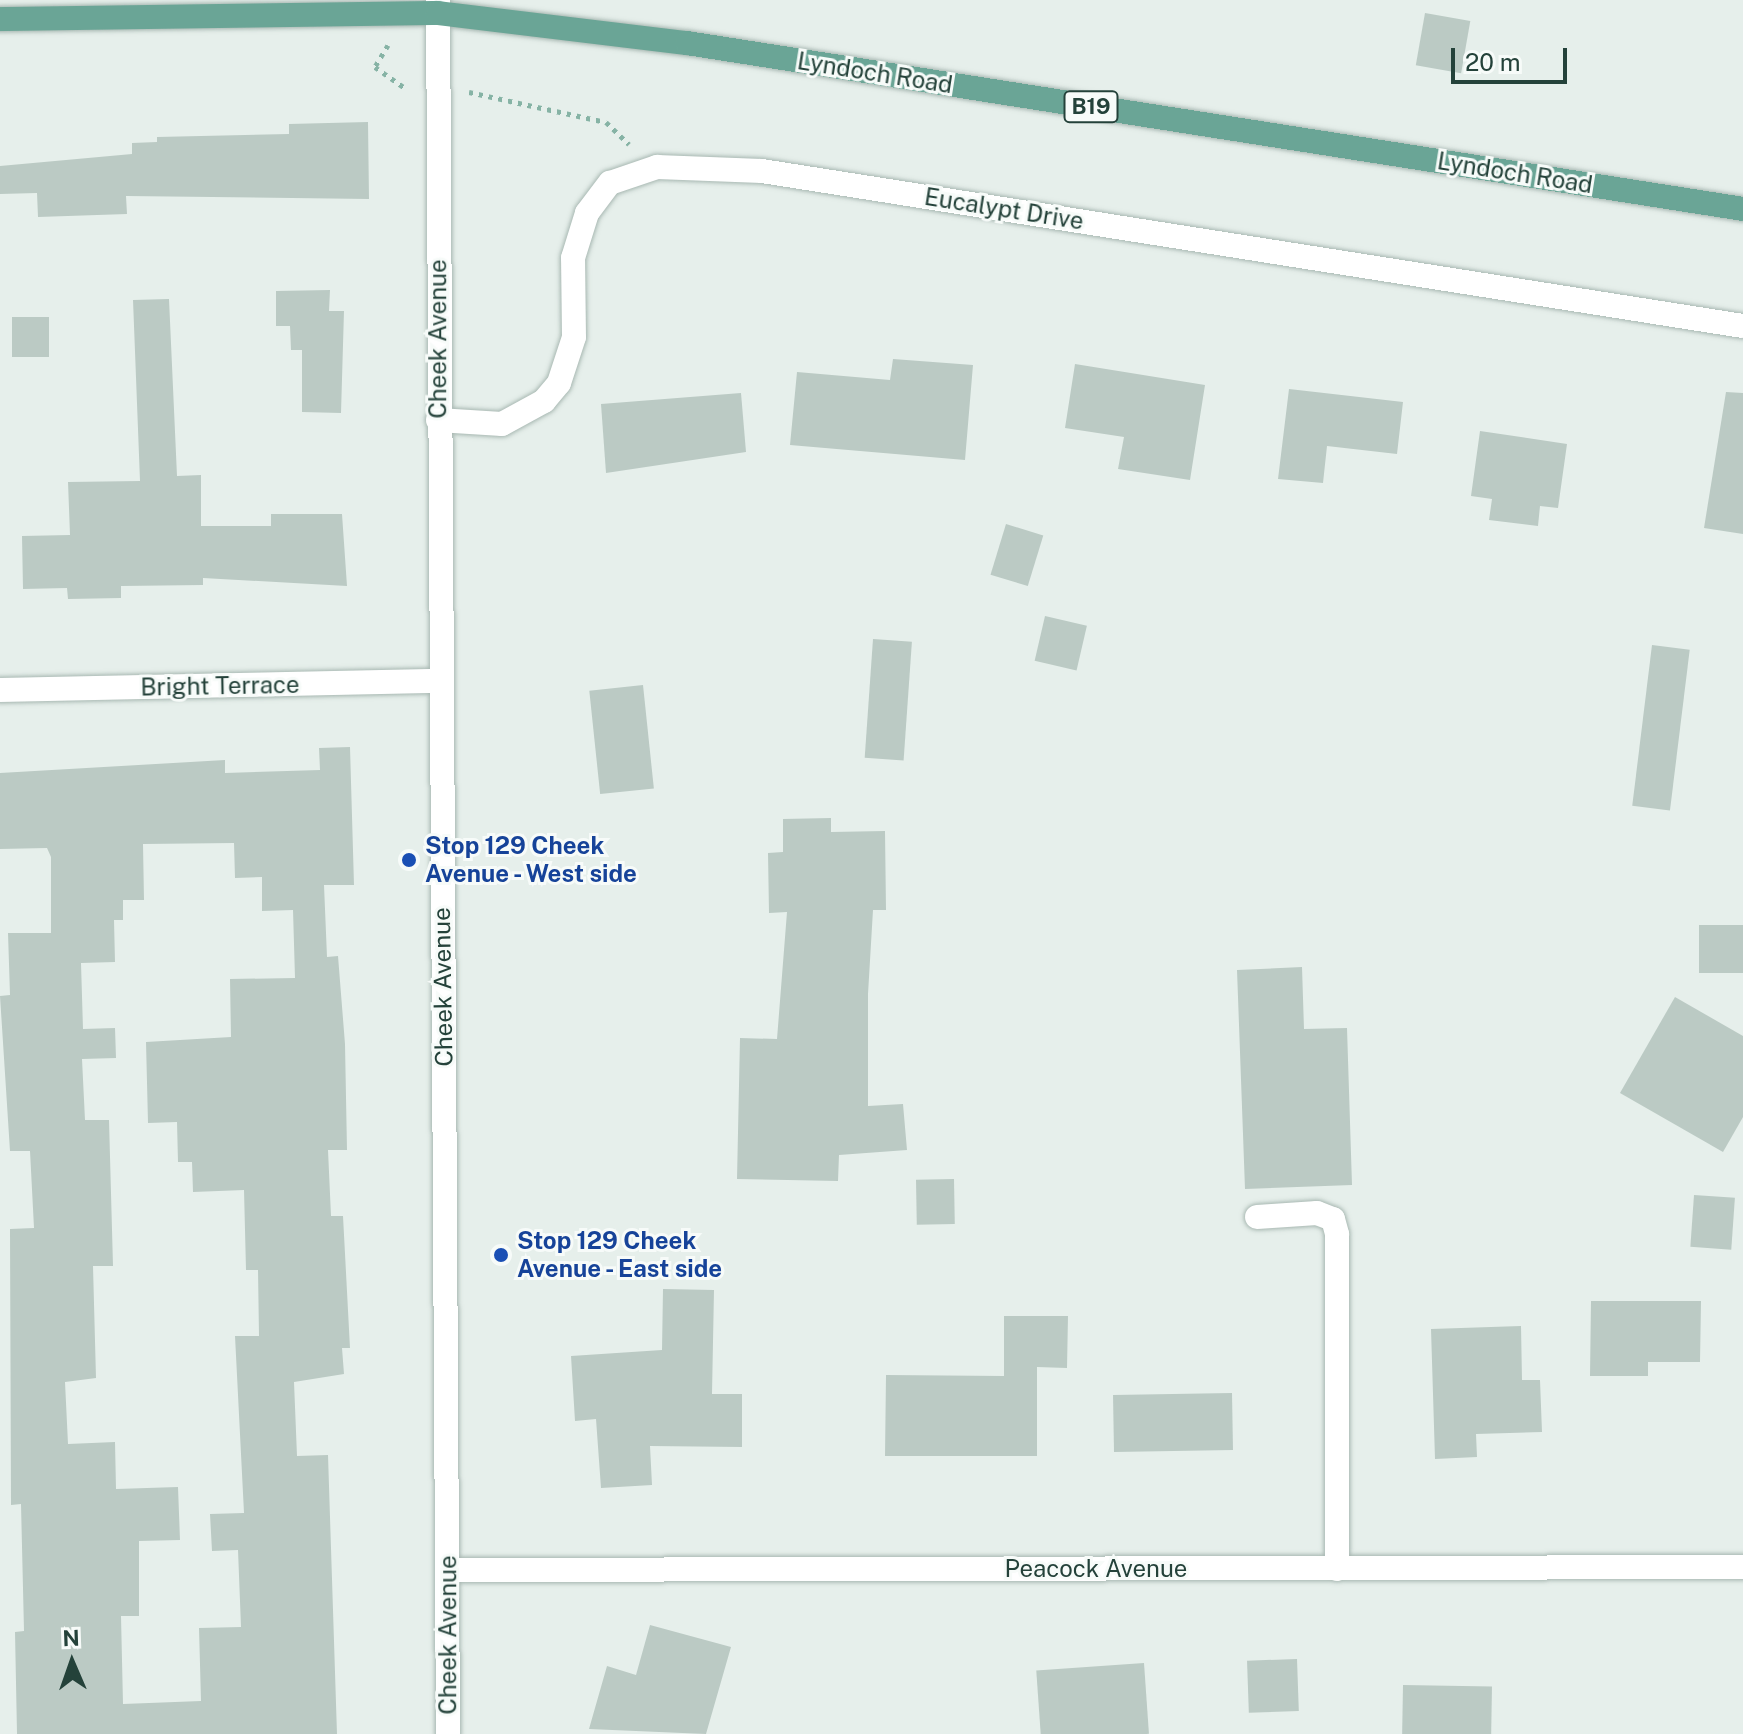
<!DOCTYPE html>
<style>
body{margin:0}
#map{position:relative;width:1743px;height:1734px;overflow:hidden;background:#e6efeb;font-family:"Public Sans",sans-serif}
div>[style]{position:absolute}
.building>*{inset:0;background:#bbcac4;transform-origin:0 0}
.path>*{height:5px;margin-top:-2.5px;transform-origin:0;background:repeating-linear-gradient(90deg,#86b3a5 0 4px,transparent 0 10px)}
.roads{filter:drop-shadow(0 0 2px #a8b8b2) drop-shadow(0 0 2px #a8b8b2)}
.minor>*{height:24px;margin:-12px;padding:0 12px;transform-origin:12px;border-radius:12px;background:#fff}
.major>*{height:24px;margin:-12px;padding:0 12px;transform-origin:12px;border-radius:12px;background:#6aa596}
.dots>*{width:22px;height:22px;translate:-50% -50%;box-sizing:border-box;border:4px solid #f7fbf9;border-radius:50%}
span{translate:-50% -50%;white-space:nowrap;text-align:center;line-height:1.15;-webkit-text-stroke:6px #f7fbf9;paint-order:stroke}
.shield-label span{padding:2px 6px;background:#f7fbf9;border:2px solid;border-radius:6px;-webkit-text-stroke-width:0}
.shield-label{font-size:22px;color:#24423a;font-weight:700}
.street-label{font-size:24px;color:#24423a}
.transit-label{font-size:24px;color:#164399;font-weight:700}
.left{translate:0 -50%;text-align:left}
.north{position:absolute;left:32px;top:1622px;width:80px;height:80px;-webkit-text-stroke:6px #f7fbf9;paint-order:stroke;rotate:358deg;font-size:22px;font-weight:700;line-height:32px;text-align:center;color:#24423a}
.north::after{content:'';display:block;margin:auto;width:28px;height:36px;background:#24423a;clip-path:polygon(50% 0,100% 100%,50% 72%,0 100%)}
.scale{position:absolute;left:1451px;top:48px;width:116px;height:36px;box-sizing:border-box;border:4px solid #24423a;border-top:0;padding-left:10px;font-size:24px;line-height:28px;white-space:nowrap;color:#24423a;-webkit-text-stroke:6px #f7fbf9;paint-order:stroke}
</style>
<div id="map">
<div class="building">
<i style="left:1425px;top:13px;width:46px;height:53px;rotate:10deg"></i>
<i style="clip-path:polygon(368px 122px,369px 199px,126px 196px,127px 214px,38px 217px,37px 193px,0 194px,0 166px,132px 154px,132px 143px,157px 142px,157px 137px,289px 134px,289px 124px)"></i>
<i style="clip-path:polygon(330px 290px,329px 311px,344px 311px,341px 413px,302px 412px,302px 350px,291px 350px,290px 326px,276px 326px,276px 291px)"></i>
<i style="clip-path:polygon(169px 299px,177px 476px,201px 475px,201px 526px,271px 526px,271px 514px,342px 514px,347px 586px,203px 578px,203px 585px,121px 586px,121px 598px,68px 599px,67px 588px,23px 589px,22px 536px,70px 535px,68px 482px,140px 481px,133px 300px)"></i>
<i style="left:12px;top:317px;width:37px;height:40px"></i>
<i style="clip-path:polygon(893px 359px,973px 365px,965px 460px,790px 445px,797px 372px,890px 380px)"></i>
<i style="clip-path:polygon(1075px 364px,1205px 385px,1190px 480px,1118px 469px,1124px 437px,1065px 428px)"></i>
<i style="clip-path:polygon(1289px 389px,1403px 402px,1397px 454px,1327px 446px,1323px 483px,1278px 479px)"></i>
<i style="clip-path:polygon(1726px 392px,1743px 393px,1743px 534px,1704px 528px)"></i>
<i style="clip-path:polygon(741px 393px,746px 452px,606px 473px,601px 404px)"></i>
<i style="clip-path:polygon(1480px 431px,1567px 444px,1558px 508px,1540px 506px,1538px 526px,1489px 520px,1492px 499px,1471px 496px)"></i>
<i style="left:1006px;top:524px;width:39px;height:53px;rotate:17deg"></i>
<i style="left:1045px;top:616px;width:43px;height:46px;rotate:13deg"></i>
<i style="left:873px;top:639px;width:39px;height:119px;rotate:4deg"></i>
<i style="left:1652px;top:645px;width:38px;height:162px;rotate:7deg"></i>
<i style="left:643px;top:685px;width:104px;height:54px;rotate:84deg"></i>
<i style="clip-path:polygon(evenodd,350px 747px,354px 885px,324px 885px,327px 957px,338px 956px,345px 1044px,347px 1150px,328px 1150px,331px 1216px,343px 1216px,350px 1348px,342px 1348px,344px 1374px,294px 1382px,297px 1456px,328px 1455px,337px 1734px,17px 1734px,15px 1632px,24px 1631px,21px 1504px,11px 1505px,10px 1229px,34px 1228px,30px 1151px,10px 1151px,0 996px,10px 995px,8px 933px,51px 933px,51px 857px,47px 848px,0 849px,0 773px,225px 760px,225px 773px,320px 770px,319px 748px,350px 747px,234px 843px,235px 878px,262px 877px,262px 911px,293px 910px,295px 978px,230px 979px,231px 1037px,146px 1042px,148px 1123px,177px 1122px,178px 1162px,192px 1162px,193px 1192px,244px 1190px,246px 1270px,258px 1270px,259px 1336px,235px 1336px,244px 1513px,210px 1514px,212px 1551px,238px 1550px,241px 1627px,199px 1628px,201px 1701px,123px 1704px,121px 1616px,139px 1616px,139px 1541px,180px 1540px,178px 1487px,116px 1489px,115px 1442px,68px 1444px,65px 1382px,96px 1378px,93px 1266px,113px 1266px,109px 1120px,85px 1120px,82px 1059px,116px 1058px,115px 1028px,83px 1029px,81px 963px,115px 962px,114px 920px,123px 920px,123px 900px,144px 900px,143px 844px,234px 843px)"></i>
<i style="clip-path:polygon(831px 818px,831px 832px,885px 831px,886px 910px,873px 910px,868px 994px,868px 1106px,903px 1104px,907px 1150px,839px 1155px,838px 1181px,737px 1179px,740px 1038px,777px 1039px,787px 912px,769px 913px,768px 853px,783px 852px,783px 819px)"></i>
<i style="left:1699px;top:925px;width:44px;height:48px"></i>
<i style="clip-path:polygon(1302px 967px,1304px 1029px,1347px 1028px,1352px 1185px,1245px 1189px,1237px 970px)"></i>
<i style="clip-path:polygon(1675px 997px,1743px 1036px,1743px 1117px,1723px 1152px,1620px 1093px)"></i>
<i style="left:954px;top:1179px;width:45px;height:38px;rotate:89deg"></i>
<i style="left:1694px;top:1195px;width:41px;height:52px;rotate:4deg"></i>
<i style="clip-path:polygon(663px 1289px,714px 1290px,712px 1394px,742px 1394px,742px 1447px,650px 1446px,652px 1485px,601px 1488px,596px 1419px,575px 1421px,571px 1356px,662px 1350px)"></i>
<i style="clip-path:polygon(1591px 1301px,1701px 1301px,1700px 1362px,1648px 1362px,1648px 1376px,1590px 1376px)"></i>
<i style="clip-path:polygon(1004px 1316px,1068px 1316px,1067px 1368px,1037px 1367px,1037px 1456px,885px 1456px,886px 1375px,1004px 1376px)"></i>
<i style="clip-path:polygon(1521px 1326px,1522px 1380px,1540px 1380px,1542px 1432px,1476px 1434px,1477px 1457px,1435px 1459px,1431px 1329px)"></i>
<i style="left:1232px;top:1393px;width:57px;height:119px;rotate:89deg"></i>
<i style="clip-path:polygon(650px 1625px,731px 1647px,706px 1734px,589px 1729px,607px 1666px,636px 1675px)"></i>
<i style="left:1297px;top:1659px;width:52px;height:50px;rotate:88deg"></i>
<i style="left:1144px;top:1663px;width:71px;height:108px;rotate:86deg"></i>
<i style="left:1403px;top:1685px;width:89px;height:49px;rotate:1deg"></i>
</div>
<div class="path">
<i style="left:388px;top:45px;width:26px;rotate:121deg"></i>
<i style="left:375px;top:67px;width:39px;rotate:35deg"></i>
<i style="left:469px;top:92px;width:140px;rotate:12.4deg"></i>
<i style="left:606px;top:122px;width:32px;rotate:44deg"></i>
</div>
<div class="roads">
<div class="minor">
<i style="left:438px;top:0;width:1734px;rotate:89.67deg"></i>
<i style="left:438px;top:420px;width:64px;rotate:3.6deg"></i>
<i style="left:502px;top:424px;width:48px;rotate:-28.7deg"></i>
<i style="left:544px;top:401px;width:23px;rotate:-50deg"></i>
<i style="left:559px;top:383px;width:48px;rotate:-71.9deg"></i>
<i style="left:574px;top:337px;width:79px;rotate:-90.7deg"></i>
<i style="left:573px;top:258px;width:47px;rotate:-72.7deg"></i>
<i style="left:587px;top:213px;width:38px;rotate:-53deg"></i>
<i style="left:610px;top:183px;width:50px;rotate:-18.8deg"></i>
<i style="left:657px;top:167px;width:105px;rotate:2.2deg"></i>
<i style="left:762px;top:171px;width:993px;rotate:8.98deg"></i>
<i style="left:0;top:690px;width:441px;rotate:-1.2deg"></i>
<i style="left:1257px;top:1217px;width:60px;rotate:-3.8deg"></i>
<i style="left:1317px;top:1213px;width:17px;rotate:21deg"></i>
<i style="left:1333px;top:1219px;width:16px;rotate:75deg"></i>
<i style="left:1337px;top:1234px;width:335px;rotate:90deg"></i>
<i style="left:448px;top:1570px;width:1295px;rotate:-0.13deg"></i>
</div>
<div class="major">
<i style="left:0;top:19px;width:438px;rotate:-0.8deg"></i>
<i style="left:438px;top:13px;width:251px;rotate:6.9deg"></i>
<i style="left:687px;top:43px;width:1069px;rotate:8.93deg"></i>
</div>
</div>
<div class="dots">
<i style="left:409px;top:860px;background:#1a4fb4"></i>
<i style="left:501px;top:1255px;background:#1a4fb4"></i>
</div>
<div class="shield-label">
<span style="left:1091px;top:107px">B19</span>
</div>
<div class="street-label">
<span style="left:875px;top:73px;rotate:9deg">Lyndoch Road</span>
<span style="left:1515px;top:173px;rotate:9deg">Lyndoch Road</span>
<span style="left:1004px;top:209px;rotate:9deg">Eucalypt Drive</span>
<span style="left:438px;top:339px;rotate:-90deg">Cheek Avenue</span>
<span style="left:220px;top:686px;rotate:-1deg">Bright Terrace</span>
<span style="left:443px;top:987px;rotate:-91deg">Cheek Avenue</span>
<span style="left:1096px;top:1569px">Peacock Avenue</span>
<span style="left:448px;top:1635px;rotate:-90deg">Cheek Avenue</span>
</div>
<div class="transit-label">
<span class="left" style="left:425px;top:860px">Stop 129 Cheek<br>Avenue - West side</span>
<span class="left" style="left:517px;top:1255px">Stop 129 Cheek<br>Avenue - East side</span>
</div>
<div class="north">N</div>
<div class="scale">20 m</div>
</div>
